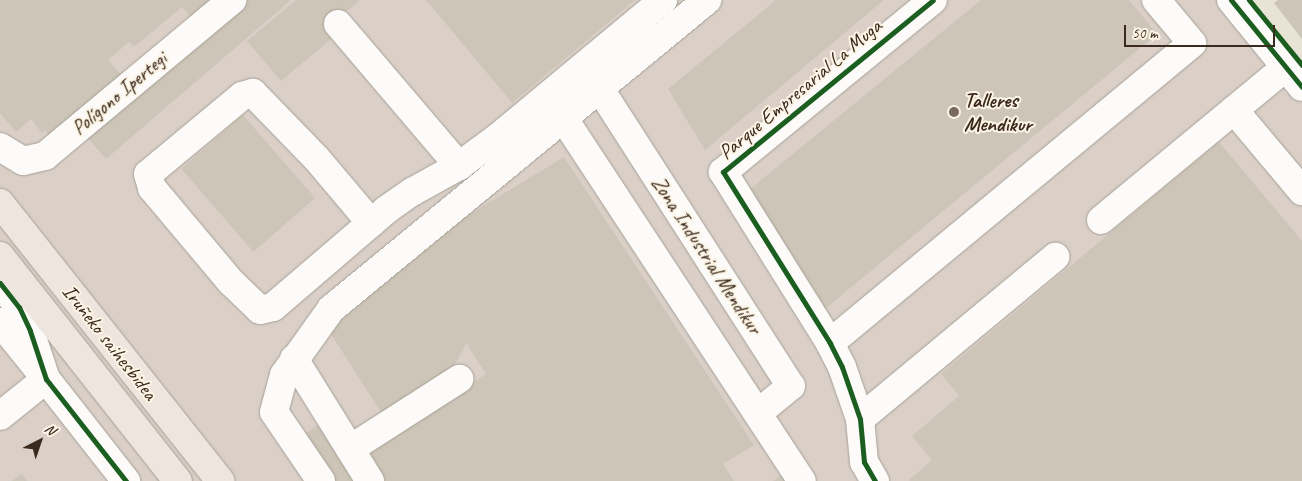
<!DOCTYPE html>
<meta charset="utf-8">
<style>
body{margin:0}
#map{position:relative;width:1302px;height:481px;overflow:hidden;background:#e8e4d5;font-family:Caveat,sans-serif}
div>[style]{position:absolute}
.industrial>*{inset:0;background:#dbd0c8}
.building>*{inset:0;background:#cdc5b7;transform-origin:0 0}
.roads{filter:drop-shadow(0 0 1px #a6a197) drop-shadow(0 0 1px #a6a197)}
.minor>*{height:28px;margin:-14px;padding:0 14px;transform-origin:14px;border-radius:14px;background:#fcfbf9}
.highway>*{height:28px;margin:-14px;padding:0 14px;transform-origin:14px;border-radius:14px;background:#eee6de}
.cycleway>*{height:5px;margin:-2.5px;padding:0 2.5px;transform-origin:2.5px;border-radius:2.5px;background:#1b5e20}
.dots>*{width:14px;height:14px;translate:-50% -50%;box-sizing:border-box;border:2px solid #fcf5e5;border-radius:50%}
span{translate:-50% -50%;white-space:nowrap;text-align:center;line-height:1.15;-webkit-text-stroke:4px #fcf5e5;paint-order:stroke}
.street-label{font-size:21px;color:#3b2a1e}
.poi-label{font-size:21px;color:#3b2a1e;font-weight:700}
.left{translate:0 -50%;text-align:left}
.north{position:absolute;left:15px;top:416px;width:50px;height:50px;-webkit-text-stroke:4px #fcf5e5;paint-order:stroke;rotate:41deg;font-size:14px;font-weight:700;line-height:20px;text-align:center;color:#3b2a1e}
.north::after{content:'';display:block;margin:auto;width:18px;height:22px;background:#3b2a1e;clip-path:polygon(50% 0,100% 100%,50% 72%,0 100%)}
.scale{position:absolute;left:1124px;top:25px;width:151px;height:22px;box-sizing:border-box;border:2px solid #3b2a1e;border-top:0;padding-left:6px;font-size:15px;line-height:18px;white-space:nowrap;color:#3b2a1e;-webkit-text-stroke:4px #fcf5e5;paint-order:stroke}
</style>
<div id="map">
<div class="industrial">
<i style="clip-path:polygon(0 0,1231px 0,1302px 86px,1302px 481px,0 481px)"></i>
</div>
<div class="building">
<i style="clip-path:polygon(0 0,214px 0,192px 19px,182px 7px,134px 47px,129px 42px,108px 60px,123px 77px,49px 135px,45px 130px,42px 133px,31px 119px,16px 132px,0 113px)"></i>
<i style="clip-path:polygon(247px 0,291px 0,106px 159px,87px 137px)"></i>
<i style="clip-path:polygon(296px 0,360px 0,329px 26px,336px 35px,281px 81px,247px 41px)"></i>
<i style="clip-path:polygon(426px 0,635px 0,512px 103px)"></i>
<i style="clip-path:polygon(776px 0,884px 0,705px 150px,668px 89px)"></i>
<i style="clip-path:polygon(981px 0,1129px 0,1157px 34px,826px 308px,749px 190px)"></i>
<i style="clip-path:polygon(1278px 0,1302px 0,1302px 39px,1274px 3px)"></i>
<i style="left:243px;top:115px;width:110px;height:82px;rotate:49deg"></i>
<i style="clip-path:polygon(1219px 142px,1302px 241px,1302px 481px,910px 481px,909px 480px,932px 460px,912px 436px,959px 396px,941px 374px)"></i>
<i style="clip-path:polygon(564px 157px,754px 445px,723px 464px,734px 481px,386px 481px,367px 453px,486px 374px,466px 343px,451px 373px,384px 417px,329px 331px,449px 227px)"></i>
<i style="clip-path:polygon(323px 422px,362px 481px,331px 481px,301px 436px)"></i>
<i style="clip-path:polygon(787px 471px,794px 481px,773px 481px)"></i>
<i style="clip-path:polygon(21px 474px,27px 481px,12px 481px)"></i>
</div>
<div class="roads">
<div class="minor">
<i style="left:1231px;top:0;width:112px;rotate:50.8deg"></i>
<i style="left:338px;top:24px;width:187px;rotate:49.6deg"></i>
<i style="left:600px;top:89px;width:353px;rotate:57.3deg"></i>
<i style="left:791px;top:386px;width:43px;rotate:140.7deg"></i>
<i style="left:1234px;top:110px;width:106px;rotate:50deg"></i>
<i style="left:564px;top:119px;width:433px;rotate:56.7deg"></i>
<i style="left:0;top:147px;width:27px;rotate:31deg"></i>
<i style="left:23px;top:161px;width:23px;rotate:-13deg"></i>
<i style="left:45px;top:156px;width:244px;rotate:-39.8deg"></i>
<i style="left:1101px;top:220px;width:240px;rotate:-39.6deg"></i>
<i style="left:371px;top:223px;width:85px;rotate:-130.2deg"></i>
<i style="left:316px;top:158px;width:91px;rotate:-134.1deg"></i>
<i style="left:253px;top:93px;width:11px;rotate:165deg"></i>
<i style="left:242px;top:96px;width:122px;rotate:140.3deg"></i>
<i style="left:148px;top:174px;width:15px;rotate:74deg"></i>
<i style="left:152px;top:188px;width:123px;rotate:50deg"></i>
<i style="left:231px;top:282px;width:40px;rotate:44deg"></i>
<i style="left:260px;top:310px;width:13px;rotate:-13deg"></i>
<i style="left:273px;top:307px;width:149px;rotate:-40.6deg"></i>
<i style="left:386px;top:210px;width:32px;rotate:-35deg"></i>
<i style="left:412px;top:192px;width:54px;rotate:-29deg"></i>
<i style="left:459px;top:166px;width:47px;rotate:-36.4deg"></i>
<i style="left:497px;top:138px;width:216px;rotate:-39.7deg"></i>
<i style="left:0;top:283px;width:31px;rotate:52deg"></i>
<i style="left:19px;top:307px;width:26px;rotate:65deg"></i>
<i style="left:30px;top:331px;width:51px;rotate:71.6deg"></i>
<i style="left:46px;top:379px;width:130px;rotate:51.9deg"></i>
<i style="left:0;top:322px;width:73px;rotate:51.1deg"></i>
<i style="left:46px;top:379px;width:59px;rotate:141.2deg"></i>
<i style="left:830px;top:343px;width:470px;rotate:-39.6deg"></i>
<i style="left:1192px;top:43px;width:56px;rotate:-129.9deg"></i>
<i style="left:294px;top:359px;width:144px;rotate:58.1deg"></i>
<i style="left:860px;top:419px;width:254px;rotate:-39.7deg"></i>
<i style="left:350px;top:449px;width:130px;rotate:-32.7deg"></i>
<i style="left:321px;top:481px;width:83px;rotate:-124.3deg"></i>
<i style="left:274px;top:412px;width:38px;rotate:-75deg"></i>
<i style="left:284px;top:375px;width:81px;rotate:-54.5deg"></i>
<i style="left:331px;top:309px;width:487px;rotate:-39.4deg"></i>
<i style="left:875px;top:481px;width:22px;rotate:-120deg"></i>
<i style="left:864px;top:462px;width:43px;rotate:-95.3deg"></i>
<i style="left:860px;top:419px;width:55px;rotate:-109.1deg"></i>
<i style="left:842px;top:367px;width:27px;rotate:-117deg"></i>
<i style="left:830px;top:343px;width:202px;rotate:-122deg"></i>
<i style="left:723px;top:172px;width:271px;rotate:-39.3deg"></i>
</div>
<div class="highway">
<i style="left:0;top:203px;width:355px;rotate:51.6deg"></i>
<i style="left:0;top:256px;width:287px;rotate:51.7deg"></i>
</div>
</div>
<div class="cycleway">
<i style="left:1231px;top:0;width:112px;rotate:50.8deg"></i>
<i style="left:1249px;top:0;width:84px;rotate:50.8deg"></i>
<i style="left:0;top:283px;width:31px;rotate:52deg"></i>
<i style="left:19px;top:307px;width:26px;rotate:65deg"></i>
<i style="left:30px;top:331px;width:51px;rotate:71.6deg"></i>
<i style="left:46px;top:379px;width:130px;rotate:51.9deg"></i>
<i style="left:875px;top:481px;width:22px;rotate:-120deg"></i>
<i style="left:864px;top:462px;width:43px;rotate:-95.3deg"></i>
<i style="left:860px;top:419px;width:55px;rotate:-109.1deg"></i>
<i style="left:842px;top:367px;width:27px;rotate:-117deg"></i>
<i style="left:830px;top:343px;width:202px;rotate:-122deg"></i>
<i style="left:723px;top:172px;width:271px;rotate:-39.3deg"></i>
</div>
<div class="dots">
<i style="left:954px;top:112px;background:#786b5e"></i>
</div>
<div class="street-label">
<span style="left:800px;top:89px;rotate:-40deg">Parque Empresarial La Muga</span>
<span style="left:119px;top:93px;rotate:-40deg">Polígono Ipertegi</span>
<span style="left:707px;top:255px;rotate:57deg">Zona Industrial Mendikur</span>
<span style="left:110px;top:342px;rotate:52deg">Iruñeko saihesbidea</span>
</div>
<div class="poi-label">
<span class="left" style="left:964px;top:112px">Talleres<br>Mendikur</span>
</div>
<div class="north">N</div>
<div class="scale">50 m</div>
</div>
